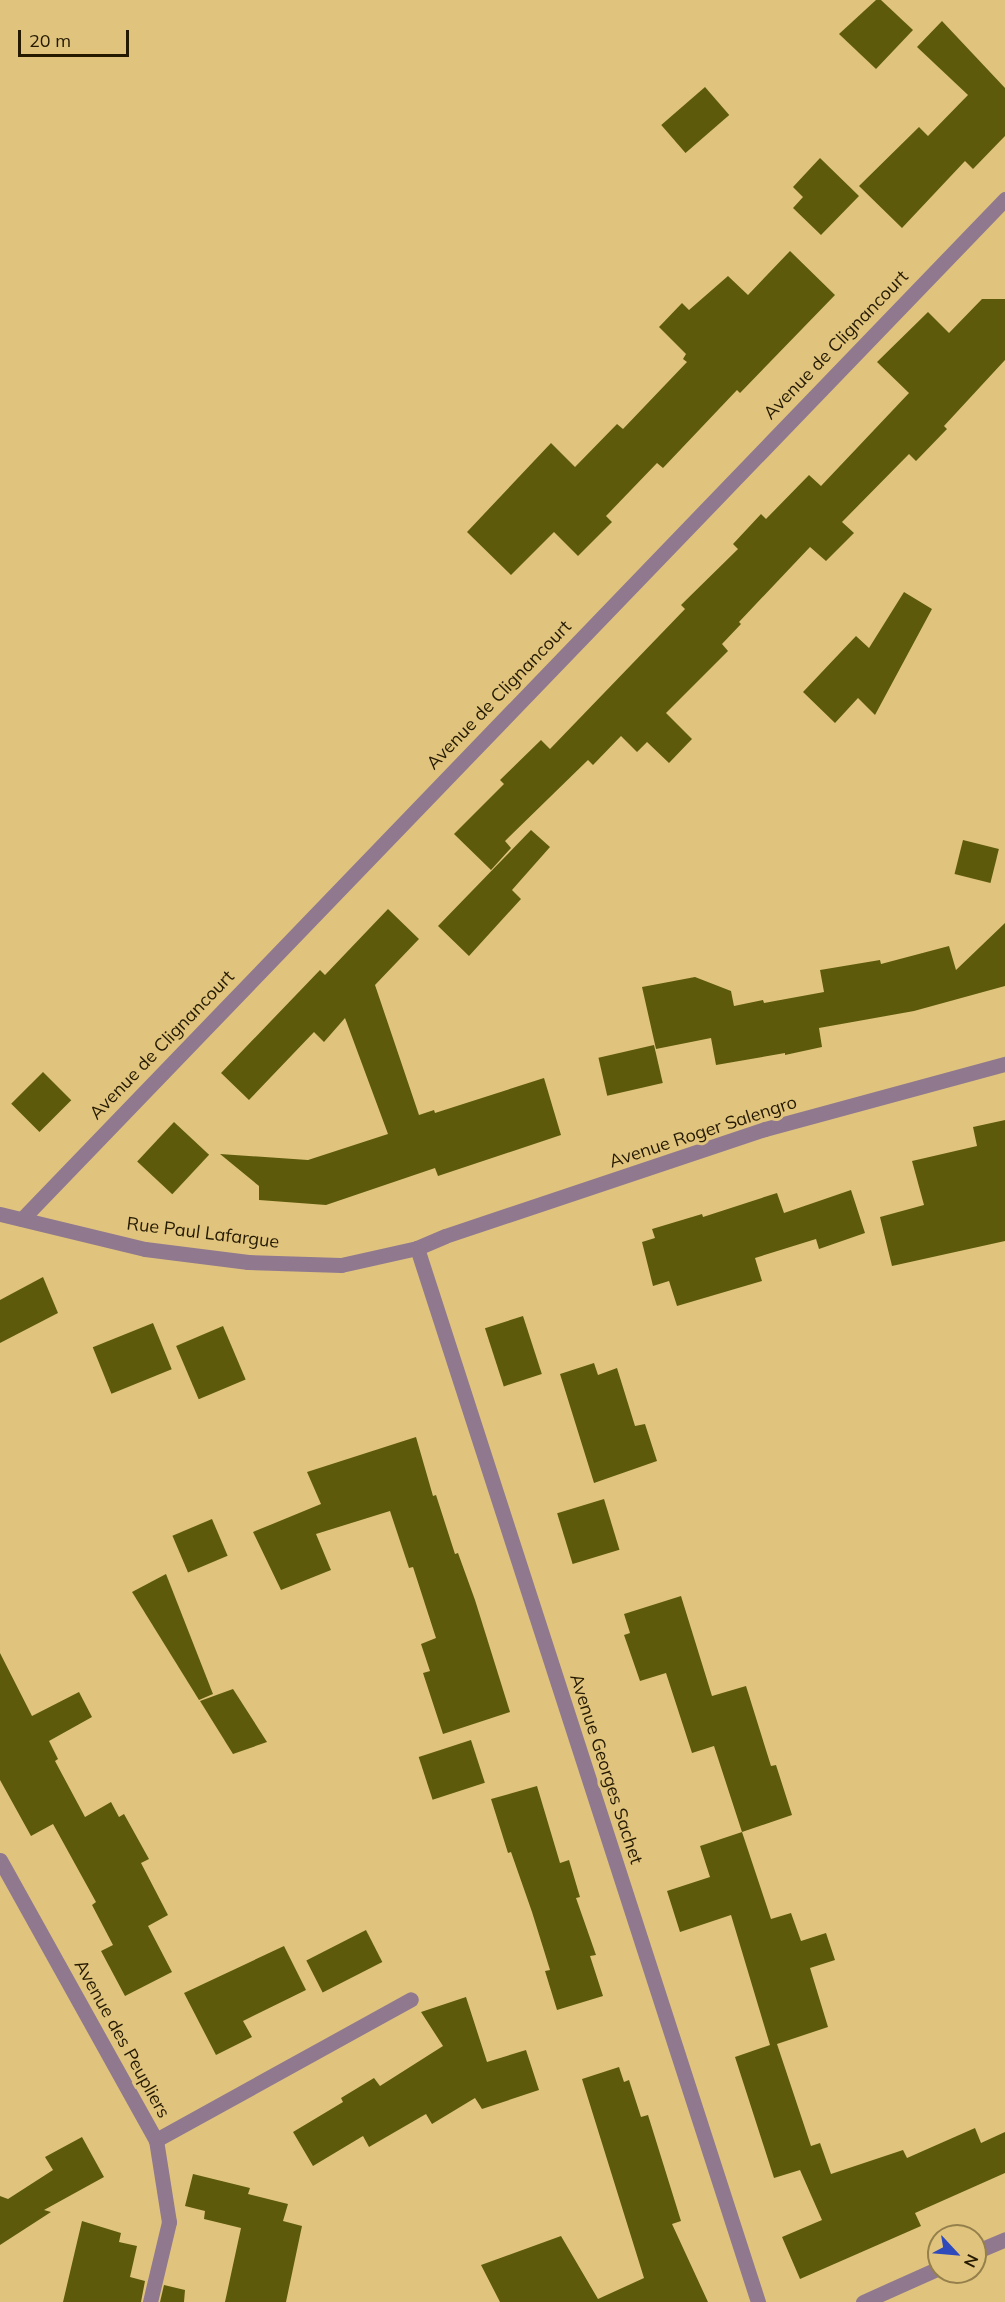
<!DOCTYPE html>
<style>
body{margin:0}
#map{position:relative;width:1005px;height:2302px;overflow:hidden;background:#e0c47e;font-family:Mulish,sans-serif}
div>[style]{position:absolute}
.building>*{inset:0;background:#5d5b0b;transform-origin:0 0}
.minor>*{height:15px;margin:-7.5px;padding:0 7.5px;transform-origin:7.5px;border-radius:7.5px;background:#90798f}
span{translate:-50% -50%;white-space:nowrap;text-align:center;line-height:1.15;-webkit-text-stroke:6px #e0c47e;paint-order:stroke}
.street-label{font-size:18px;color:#251a00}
.north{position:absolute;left:927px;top:2224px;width:60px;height:60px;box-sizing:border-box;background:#e0c47e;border:2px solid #95804c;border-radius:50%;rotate:116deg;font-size:16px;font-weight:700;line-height:24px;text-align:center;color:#251a00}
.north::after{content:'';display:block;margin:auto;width:21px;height:27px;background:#2e4abb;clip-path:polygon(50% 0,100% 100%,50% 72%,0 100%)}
.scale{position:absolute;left:18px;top:30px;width:111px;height:27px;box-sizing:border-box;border:3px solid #251a00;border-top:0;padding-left:8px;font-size:18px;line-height:21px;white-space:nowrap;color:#251a00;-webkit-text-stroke:4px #e0c47e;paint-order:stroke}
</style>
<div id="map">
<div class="building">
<i style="clip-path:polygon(876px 0,881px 0,913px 30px,876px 69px,839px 34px)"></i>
<i style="clip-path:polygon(942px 21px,1005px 88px,1005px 136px,973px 169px,965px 161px,902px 228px,859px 186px,919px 127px,928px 136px,968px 95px,917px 47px)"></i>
<i style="left:705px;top:87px;width:37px;height:58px;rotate:49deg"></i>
<i style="clip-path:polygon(820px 158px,859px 196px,821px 235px,793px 208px,803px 197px,793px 187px)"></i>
<i style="clip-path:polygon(790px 251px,835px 295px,740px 393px,737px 390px,663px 468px,657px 463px,606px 516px,612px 522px,578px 556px,554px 532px,511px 575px,467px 532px,551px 443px,575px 467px,617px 424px,623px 429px,687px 362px,683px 359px,686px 354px,659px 327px,682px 303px,689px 310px,728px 276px,748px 295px)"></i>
<i style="clip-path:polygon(982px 299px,1005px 299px,1005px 360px,944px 426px,947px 429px,916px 461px,909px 454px,842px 522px,854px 533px,826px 561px,810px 547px,739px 622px,741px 624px,722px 644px,728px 651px,666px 713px,692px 739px,669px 763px,647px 742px,637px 752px,621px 736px,593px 765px,588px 760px,505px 841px,511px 848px,491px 870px,454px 834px,504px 784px,500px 780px,541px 740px,550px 749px,685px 609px,681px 605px,738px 549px,733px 544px,761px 514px,766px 519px,809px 475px,821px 486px,909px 393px,877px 362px,928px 312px,949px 333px)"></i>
<i style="clip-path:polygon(904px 592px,932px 609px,875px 715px,858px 698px,835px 723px,803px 692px,856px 636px,869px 648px)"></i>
<i style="clip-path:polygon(531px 830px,550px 847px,512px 890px,521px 899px,469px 956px,438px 926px)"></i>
<i style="left:963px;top:840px;width:37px;height:35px;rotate:14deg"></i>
<i style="clip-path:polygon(388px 909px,419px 939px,375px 985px,419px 1115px,434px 1110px,435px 1113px,544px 1078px,561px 1135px,438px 1176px,435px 1168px,326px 1205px,259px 1200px,259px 1186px,220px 1154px,308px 1160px,388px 1134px,345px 1018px,324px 1042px,314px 1032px,249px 1100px,221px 1073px,320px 970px,325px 975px)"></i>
<i style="clip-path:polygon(1005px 923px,1005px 986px,914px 1011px,819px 1028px,822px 1047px,785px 1055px,785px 1053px,716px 1065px,711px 1038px,656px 1049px,642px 987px,695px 977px,731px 991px,734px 1006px,763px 1000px,764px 1003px,824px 992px,820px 970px,880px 960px,881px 964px,949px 946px,956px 970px)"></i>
<i style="left:654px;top:1045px;width:39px;height:57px;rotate:77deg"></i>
<i style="left:43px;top:1072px;width:40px;height:45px;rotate:45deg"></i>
<i style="clip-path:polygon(1005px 1120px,1005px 1241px,892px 1266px,880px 1217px,924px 1205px,912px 1161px,977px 1146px,973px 1127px)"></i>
<i style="left:174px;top:1122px;width:48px;height:54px;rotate:43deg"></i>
<i style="clip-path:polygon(851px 1190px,865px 1233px,819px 1249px,816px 1239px,755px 1258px,762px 1281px,677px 1306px,669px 1281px,653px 1286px,642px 1242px,655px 1238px,652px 1229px,702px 1214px,703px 1217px,777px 1193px,784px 1213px)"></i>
<i style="clip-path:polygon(43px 1277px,58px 1313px,0 1343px,0 1300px)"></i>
<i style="left:523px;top:1316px;width:61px;height:40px;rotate:72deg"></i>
<i style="left:153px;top:1323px;width:50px;height:65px;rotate:68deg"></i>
<i style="left:223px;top:1326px;width:58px;height:51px;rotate:67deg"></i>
<i style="clip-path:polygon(594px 1363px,598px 1375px,617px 1368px,635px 1426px,645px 1424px,657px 1461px,594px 1483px,560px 1374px)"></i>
<i style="clip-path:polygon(416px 1437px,433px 1496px,436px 1495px,455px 1554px,458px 1553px,475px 1600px,510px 1712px,443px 1734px,423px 1673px,430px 1671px,421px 1644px,436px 1638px,413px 1567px,409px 1568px,390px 1511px,316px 1534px,331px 1570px,281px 1590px,253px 1532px,321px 1504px,307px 1472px)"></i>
<i style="left:604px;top:1499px;width:53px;height:49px;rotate:73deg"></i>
<i style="left:212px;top:1519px;width:40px;height:43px;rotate:67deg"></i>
<i style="clip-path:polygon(166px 1574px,213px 1694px,199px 1700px,132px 1592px)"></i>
<i style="clip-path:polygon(681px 1596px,712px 1696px,746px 1686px,771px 1766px,776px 1765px,792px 1815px,742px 1832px,714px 1746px,692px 1753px,666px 1673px,640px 1681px,624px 1635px,630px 1633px,624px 1614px)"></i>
<i style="clip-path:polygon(0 1653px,32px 1716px,79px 1692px,92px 1717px,49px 1741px,58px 1759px,55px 1761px,85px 1817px,111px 1802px,119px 1817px,124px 1814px,149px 1859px,141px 1863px,168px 1915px,148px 1926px,172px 1972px,125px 1996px,101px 1951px,113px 1945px,92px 1905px,96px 1902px,53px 1824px,31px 1836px,0 1780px)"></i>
<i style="clip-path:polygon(233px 1689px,267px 1742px,233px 1754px,200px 1701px)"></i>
<i style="left:471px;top:1740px;width:45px;height:55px;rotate:72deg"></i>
<i style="clip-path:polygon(537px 1786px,560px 1863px,569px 1860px,580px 1897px,576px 1898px,596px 1955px,590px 1956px,603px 1996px,557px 2010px,545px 1971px,550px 1970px,532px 1912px,511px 1852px,508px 1853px,491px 1799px)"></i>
<i style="clip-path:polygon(742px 1832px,771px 1919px,791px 1913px,801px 1941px,826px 1933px,835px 1960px,810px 1968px,828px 2027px,777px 2044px,811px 2146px,820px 2143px,831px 2174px,903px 2150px,907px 2158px,975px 2128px,981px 2143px,1005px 2132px,1005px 2173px,915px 2213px,921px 2226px,800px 2279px,782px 2237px,822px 2220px,800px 2170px,774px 2178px,735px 2057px,770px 2045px,731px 1915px,680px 1932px,667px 1891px,710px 1877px,700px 1846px)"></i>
<i style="left:366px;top:1930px;width:36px;height:67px;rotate:63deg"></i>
<i style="clip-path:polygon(284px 1946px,306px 1990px,243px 2021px,252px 2037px,216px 2055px,184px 1993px)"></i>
<i style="clip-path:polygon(466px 1997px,487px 2062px,526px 2050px,539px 2090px,482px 2109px,475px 2098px,432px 2124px,426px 2114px,369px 2147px,363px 2136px,313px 2166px,293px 2132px,343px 2102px,341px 2098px,374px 2078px,380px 2086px,443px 2046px,421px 2012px)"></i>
<i style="clip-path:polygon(619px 2067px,624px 2082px,629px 2080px,641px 2117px,648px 2115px,681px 2221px,672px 2224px,708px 2302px,500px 2302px,481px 2265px,561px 2236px,598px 2299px,644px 2278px,582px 2079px)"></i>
<i style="clip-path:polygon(82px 2137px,104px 2177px,44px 2210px,51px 2212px,0 2245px,0 2196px,8px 2199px,53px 2170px,45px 2157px)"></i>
<i style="clip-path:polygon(193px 2174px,250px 2188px,248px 2194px,288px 2204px,283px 2221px,302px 2226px,286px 2302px,225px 2302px,241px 2228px,204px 2219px,205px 2211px,185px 2206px)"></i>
<i style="clip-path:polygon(82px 2221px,121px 2233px,119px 2242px,137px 2246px,130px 2277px,145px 2281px,141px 2302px,63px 2302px)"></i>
<i style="clip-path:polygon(164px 2285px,185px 2290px,184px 2302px,160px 2302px)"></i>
</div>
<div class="minor">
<i style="left:0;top:1214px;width:149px;rotate:13.6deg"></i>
<i style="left:145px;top:1249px;width:104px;rotate:7.2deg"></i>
<i style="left:248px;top:1262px;width:93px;rotate:1.8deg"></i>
<i style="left:341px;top:1265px;width:78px;rotate:-12.6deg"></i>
<i style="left:417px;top:1248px;width:30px;rotate:-23deg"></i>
<i style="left:445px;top:1236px;width:337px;rotate:-18.5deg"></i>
<i style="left:765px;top:1129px;width:249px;rotate:-15.2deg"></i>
<i style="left:22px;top:1219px;width:1417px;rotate:-46.06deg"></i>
<i style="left:417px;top:1248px;width:1108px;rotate:72.07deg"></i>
<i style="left:0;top:1860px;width:321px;rotate:60.9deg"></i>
<i style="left:156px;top:2140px;width:83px;rotate:81deg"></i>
<i style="left:169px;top:2222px;width:82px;rotate:103.4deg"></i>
<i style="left:156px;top:2140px;width:291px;rotate:-28.9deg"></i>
<i style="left:975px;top:2252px;width:33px;rotate:-23deg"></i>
<i style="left:863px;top:2302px;width:83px;rotate:-24.1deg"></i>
</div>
<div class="street-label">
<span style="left:836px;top:345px;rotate:-46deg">Avenue de Clignancourt</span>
<span style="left:499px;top:695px;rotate:-46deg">Avenue de Clignancourt</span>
<span style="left:162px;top:1045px;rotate:-46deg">Avenue de Clignancourt</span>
<span style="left:703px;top:1132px;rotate:-18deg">Avenue Roger Salengro</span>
<span style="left:203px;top:1233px;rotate:7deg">Rue Paul Lafargue</span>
<span style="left:606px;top:1769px;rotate:72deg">Avenue Georges Sachet</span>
<span style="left:122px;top:2039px;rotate:61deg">Avenue des Peupliers</span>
</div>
<div class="north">N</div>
<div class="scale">20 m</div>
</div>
